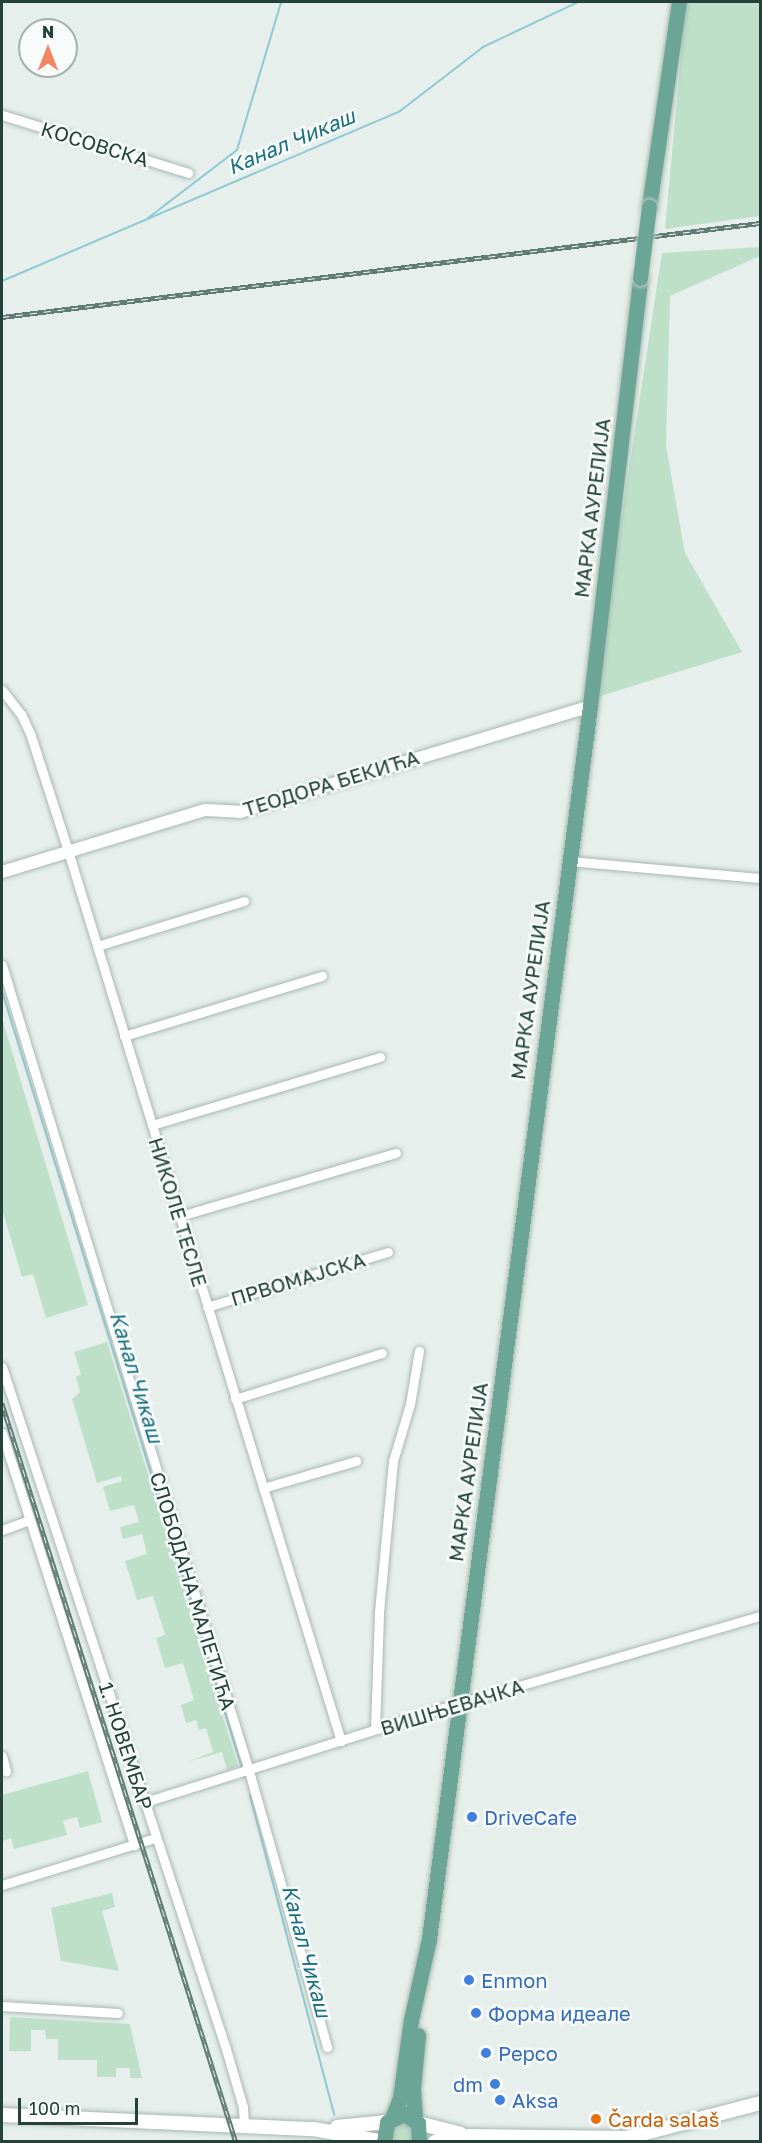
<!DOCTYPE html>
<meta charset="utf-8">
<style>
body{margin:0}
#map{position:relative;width:762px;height:2143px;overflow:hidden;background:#e6efeb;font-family:"Golos Text",sans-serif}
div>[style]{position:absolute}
.green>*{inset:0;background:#bfe0c8}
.stream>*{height:2px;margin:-1px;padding:0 1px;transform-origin:1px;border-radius:1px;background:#8ec9d4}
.roads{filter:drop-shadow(0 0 2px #a8b8b2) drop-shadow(0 0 2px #a8b8b2)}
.minor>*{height:9px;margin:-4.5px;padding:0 4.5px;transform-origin:4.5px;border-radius:4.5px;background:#fff}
.tertiary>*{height:12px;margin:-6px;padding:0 6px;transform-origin:6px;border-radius:6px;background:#fff}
.secondary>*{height:14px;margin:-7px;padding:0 7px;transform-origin:7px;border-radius:7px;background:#fff}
.primary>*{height:15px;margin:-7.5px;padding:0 7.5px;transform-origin:7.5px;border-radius:7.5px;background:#6aa596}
.rail>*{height:4.5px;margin-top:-2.25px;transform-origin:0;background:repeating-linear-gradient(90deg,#f7fbf9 0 7px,#5f7d75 0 14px);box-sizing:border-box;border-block:2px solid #5f7d75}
.bridges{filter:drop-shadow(0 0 2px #c2cac8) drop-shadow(0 0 2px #c2cac8)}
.primary-bridge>*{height:15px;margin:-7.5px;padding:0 7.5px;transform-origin:7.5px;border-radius:7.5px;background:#6aa596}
.dots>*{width:16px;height:16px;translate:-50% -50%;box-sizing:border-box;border:3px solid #f7fbf9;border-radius:50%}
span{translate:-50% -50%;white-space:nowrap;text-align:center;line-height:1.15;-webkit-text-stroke:5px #f7fbf9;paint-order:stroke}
.street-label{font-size:20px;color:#24423a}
.shop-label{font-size:20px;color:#366cbe}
.left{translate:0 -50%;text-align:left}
.right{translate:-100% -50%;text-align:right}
.food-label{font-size:20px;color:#c56008}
.water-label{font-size:21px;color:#1c6f80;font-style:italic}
.frame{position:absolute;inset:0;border:3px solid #24423a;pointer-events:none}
.north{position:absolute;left:18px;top:18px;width:60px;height:60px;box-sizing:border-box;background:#f7fbf9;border:2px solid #a3b1ad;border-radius:50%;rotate:0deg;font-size:16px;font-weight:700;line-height:24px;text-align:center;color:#24423a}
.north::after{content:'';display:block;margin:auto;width:21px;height:27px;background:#f4845f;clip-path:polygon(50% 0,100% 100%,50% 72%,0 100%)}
.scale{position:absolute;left:18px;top:2098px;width:120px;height:27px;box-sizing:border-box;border:3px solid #24423a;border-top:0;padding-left:8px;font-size:18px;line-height:21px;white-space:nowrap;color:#24423a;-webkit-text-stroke:4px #f7fbf9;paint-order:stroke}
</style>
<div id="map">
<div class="green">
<i style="clip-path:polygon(686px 2px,760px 2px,760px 216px,665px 229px)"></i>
<i style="clip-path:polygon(760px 247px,760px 256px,670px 296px,666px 446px,685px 553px,742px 652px,594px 698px,662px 253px)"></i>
<i style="clip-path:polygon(2px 1018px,88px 1305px,46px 1318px,33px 1274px,22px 1277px,2px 1209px)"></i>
<i style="clip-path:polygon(107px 1342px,238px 1766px,227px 1770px,222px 1752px,187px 1762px,213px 1752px,206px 1728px,199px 1730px,196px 1720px,186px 1723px,181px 1705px,194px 1700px,183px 1663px,165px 1668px,156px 1638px,165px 1635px,153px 1596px,137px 1600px,125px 1561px,147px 1554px,142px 1534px,123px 1539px,120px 1527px,139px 1522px,134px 1505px,110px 1511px,103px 1487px,122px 1481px,121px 1476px,97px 1483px,72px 1399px,80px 1392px,76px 1377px,81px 1374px,74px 1352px)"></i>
<i style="clip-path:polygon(88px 1771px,102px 1822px,80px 1828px,77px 1817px,63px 1821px,67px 1835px,14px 1849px,11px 1838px,2px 1841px,2px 1795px)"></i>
<i style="clip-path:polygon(112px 1893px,115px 1907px,102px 1911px,119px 1971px,61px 1961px,51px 1908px)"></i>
<i style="clip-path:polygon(10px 2017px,130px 2024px,142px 2078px,130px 2078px,130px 2068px,116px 2068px,116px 2077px,97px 2077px,97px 2060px,58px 2060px,58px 2039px,46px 2039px,45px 2030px,31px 2030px,31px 2051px,9px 2051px)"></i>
<i style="clip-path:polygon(403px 2121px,413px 2127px,412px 2141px,392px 2141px,390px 2129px)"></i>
</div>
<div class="stream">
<i style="left:148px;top:218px;width:112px;rotate:-37.4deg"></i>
<i style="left:237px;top:150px;width:154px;rotate:-73.4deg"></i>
<i style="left:2px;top:281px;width:433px;rotate:-23.1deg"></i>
<i style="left:400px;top:111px;width:105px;rotate:-37.6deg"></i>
<i style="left:483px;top:47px;width:105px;rotate:-25.3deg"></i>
<i style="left:2px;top:991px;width:813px;rotate:72.84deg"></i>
<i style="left:250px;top:1796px;width:330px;rotate:75.2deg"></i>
</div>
<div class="roads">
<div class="minor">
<i style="left:2px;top:115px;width:195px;rotate:17.3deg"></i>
<i style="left:2px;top:690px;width:31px;rotate:52deg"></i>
<i style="left:21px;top:714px;width:21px;rotate:65deg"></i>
<i style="left:30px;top:733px;width:124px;rotate:72.1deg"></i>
<i style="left:68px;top:851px;width:931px;rotate:72.95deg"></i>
<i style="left:568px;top:861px;width:193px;rotate:5.1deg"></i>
<i style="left:97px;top:946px;width:154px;rotate:-17deg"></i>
<i style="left:2px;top:965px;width:843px;rotate:72.96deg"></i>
<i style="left:249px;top:1771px;width:287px;rotate:74.2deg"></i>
<i style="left:124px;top:1036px;width:207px;rotate:-16.9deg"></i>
<i style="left:152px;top:1125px;width:238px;rotate:-16.6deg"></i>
<i style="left:180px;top:1216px;width:225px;rotate:-16.3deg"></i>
<i style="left:207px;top:1307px;width:189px;rotate:-16.9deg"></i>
<i style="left:2px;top:1367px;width:718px;rotate:71.82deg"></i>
<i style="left:226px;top:2049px;width:60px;rotate:73.7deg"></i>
<i style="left:243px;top:2107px;width:19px;rotate:87deg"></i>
<i style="left:235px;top:1399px;width:154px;rotate:-17.4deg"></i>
<i style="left:2px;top:1433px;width:433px;rotate:72.2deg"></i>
<i style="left:263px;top:1488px;width:97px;rotate:-16.2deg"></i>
<i style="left:2px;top:1530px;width:29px;rotate:-20deg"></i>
<i style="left:375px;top:1729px;width:117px;rotate:-88deg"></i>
<i style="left:379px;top:1612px;width:152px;rotate:-84.7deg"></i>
<i style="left:393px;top:1461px;width:59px;rotate:-73.4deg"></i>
<i style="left:410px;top:1404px;width:54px;rotate:-80.4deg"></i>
<i style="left:2px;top:1756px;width:16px;rotate:75deg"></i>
<i style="left:145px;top:1802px;width:305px;rotate:-17.5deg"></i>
<i style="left:436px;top:1710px;width:337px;rotate:-16.2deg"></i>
<i style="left:2px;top:1885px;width:160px;rotate:-17.1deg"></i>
<i style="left:2px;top:2006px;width:116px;rotate:3.5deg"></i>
</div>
<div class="tertiary">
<i style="left:2px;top:872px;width:212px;rotate:-17deg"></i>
<i style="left:205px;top:810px;width:35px;rotate:3deg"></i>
<i style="left:240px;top:812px;width:366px;rotate:-16.8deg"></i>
</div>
<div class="secondary">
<i style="left:2px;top:2115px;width:312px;rotate:2.6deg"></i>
<i style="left:314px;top:2129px;width:70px;rotate:10.7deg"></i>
<i style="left:418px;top:2123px;width:44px;rotate:14.3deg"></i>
<i style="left:337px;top:2127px;width:50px;rotate:-5.7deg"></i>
<i style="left:435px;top:2142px;width:35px;rotate:-10deg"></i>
<i style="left:469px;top:2136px;width:157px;rotate:0.7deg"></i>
<i style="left:626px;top:2138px;width:138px;rotate:-14.6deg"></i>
</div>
<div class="primary">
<i style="left:649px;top:207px;width:207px;rotate:-81.7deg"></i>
<i style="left:393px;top:2116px;width:19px;rotate:-69deg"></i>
<i style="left:400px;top:2098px;width:79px;rotate:-82deg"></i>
<i style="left:411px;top:2020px;width:83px;rotate:-77.5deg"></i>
<i style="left:429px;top:1939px;width:1243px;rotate:-82.56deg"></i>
<i style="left:590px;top:706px;width:431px;rotate:-83.3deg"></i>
<i style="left:415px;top:2119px;width:32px;rotate:-94deg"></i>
<i style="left:413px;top:2087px;width:52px;rotate:-84.5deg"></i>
<i style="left:384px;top:2142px;width:20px;rotate:-81deg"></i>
<i style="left:387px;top:2122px;width:19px;rotate:-25deg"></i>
<i style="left:404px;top:2114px;width:17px;rotate:33deg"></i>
<i style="left:418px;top:2123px;width:19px;rotate:87deg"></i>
</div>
</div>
<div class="rail">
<i style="left:2px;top:317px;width:764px;rotate:-7.07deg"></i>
<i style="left:2px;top:1403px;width:775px;rotate:72.43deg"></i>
</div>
<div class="bridges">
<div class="primary-bridge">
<i style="left:640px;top:278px;width:72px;rotate:-82.8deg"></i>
</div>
</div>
<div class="dots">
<i style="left:472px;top:1817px;background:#3f7fe0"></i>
<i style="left:469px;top:1980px;background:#3f7fe0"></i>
<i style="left:476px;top:2013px;background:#3f7fe0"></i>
<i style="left:486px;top:2053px;background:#3f7fe0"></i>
<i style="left:495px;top:2084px;background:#3f7fe0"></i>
<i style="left:500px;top:2100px;background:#3f7fe0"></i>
<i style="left:596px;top:2119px;background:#e8710a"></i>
</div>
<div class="street-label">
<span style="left:95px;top:144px;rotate:17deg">КОСОВСКА</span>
<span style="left:592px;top:508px;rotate:-83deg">МАРКА АУРЕЛИЈА</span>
<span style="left:331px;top:783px;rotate:-17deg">ТЕОДОРА БЕКИЋА</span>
<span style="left:530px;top:990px;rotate:-82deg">МАРКА АУРЕЛИЈА</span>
<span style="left:178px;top:1212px;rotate:73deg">НИКОЛЕ ТЕСЛЕ</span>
<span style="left:298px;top:1279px;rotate:-17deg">ПРВОМАЈСКА</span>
<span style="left:468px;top:1472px;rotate:-82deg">МАРКА АУРЕЛИЈА</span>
<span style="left:193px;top:1591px;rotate:73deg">СЛОБОДАНА МАЛЕТИЋА</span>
<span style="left:452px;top:1707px;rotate:-17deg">ВИШЊЕВАЧКА</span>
<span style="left:126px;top:1746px;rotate:72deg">1. НОВЕМБАР</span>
</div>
<div class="shop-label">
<span class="left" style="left:484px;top:1817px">DriveCafe</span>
<span class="left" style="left:481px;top:1980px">Enmon</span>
<span class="left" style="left:488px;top:2013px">Форма идеале</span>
<span class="left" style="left:498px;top:2053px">Pepco</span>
<span class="right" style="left:483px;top:2084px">dm</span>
<span class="left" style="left:512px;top:2100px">Aksa</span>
</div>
<div class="food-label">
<span class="left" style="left:608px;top:2119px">Čarda salaš</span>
</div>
<div class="water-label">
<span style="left:291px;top:141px;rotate:-23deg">Канал Чикаш</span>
<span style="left:137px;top:1377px;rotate:73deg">Канал Чикаш</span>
<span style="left:307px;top:1951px;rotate:75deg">Канал Чикаш</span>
</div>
<div class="frame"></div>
<div class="north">N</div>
<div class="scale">100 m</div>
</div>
